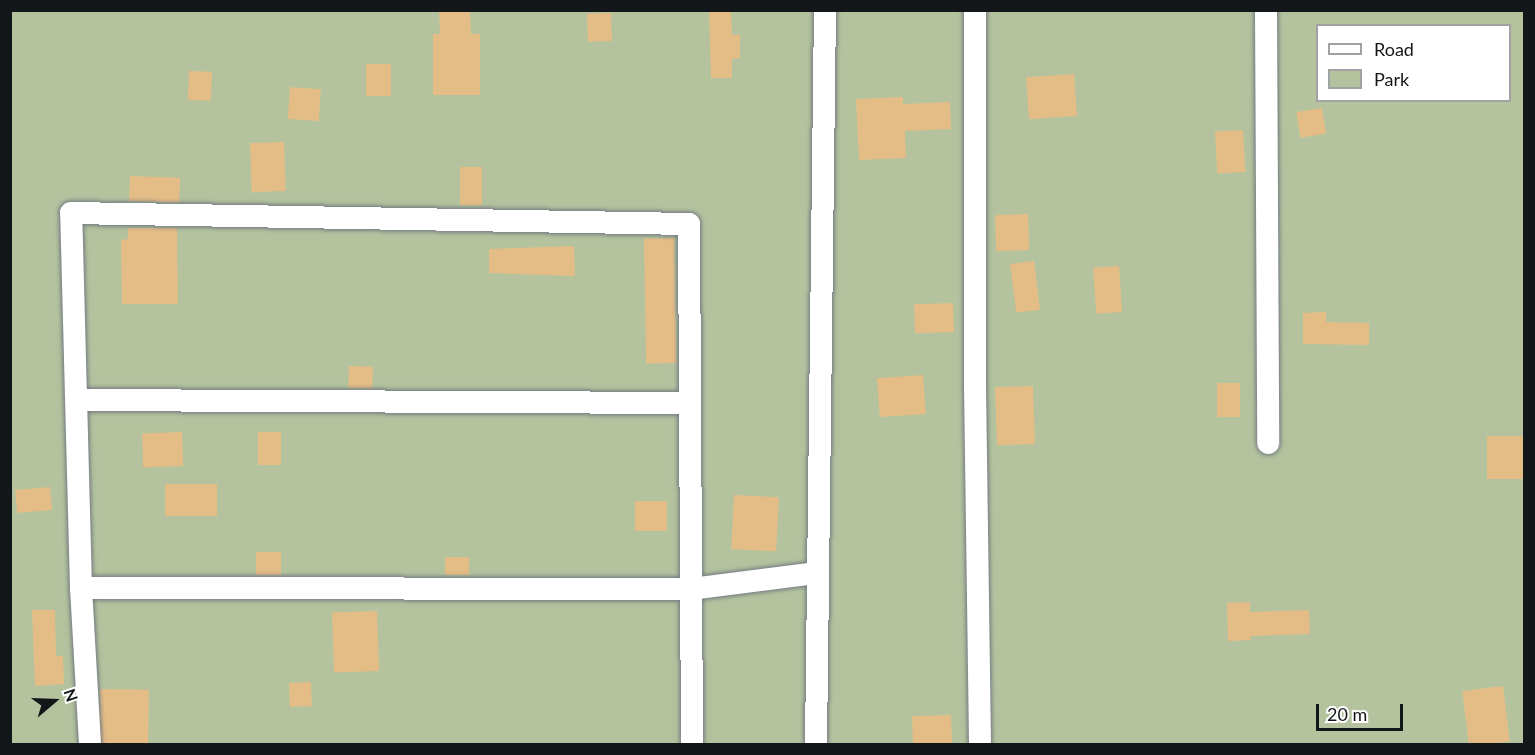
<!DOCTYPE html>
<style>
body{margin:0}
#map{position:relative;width:1535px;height:755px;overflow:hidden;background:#e4ecf3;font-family:Lato,sans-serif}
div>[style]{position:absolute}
.green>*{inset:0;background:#b4c39e}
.building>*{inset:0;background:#e4bd86;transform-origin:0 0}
.roads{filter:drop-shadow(0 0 2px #747b81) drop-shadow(0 0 2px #747b81)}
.street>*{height:22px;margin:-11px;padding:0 11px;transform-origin:11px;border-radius:11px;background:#fff}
span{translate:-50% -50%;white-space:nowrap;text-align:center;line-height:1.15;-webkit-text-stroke:4.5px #fff;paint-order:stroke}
.frame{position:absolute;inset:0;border:12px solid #141719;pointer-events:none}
.legend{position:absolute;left:1316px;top:24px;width:195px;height:78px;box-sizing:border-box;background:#fff;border:2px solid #a1a2a3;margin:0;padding:8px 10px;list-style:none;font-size:18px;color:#141719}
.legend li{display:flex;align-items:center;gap:12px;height:30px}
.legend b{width:30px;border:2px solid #a1a2a3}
.north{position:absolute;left:24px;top:671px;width:60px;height:60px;-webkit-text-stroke:4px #fff;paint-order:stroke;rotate:71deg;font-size:16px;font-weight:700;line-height:24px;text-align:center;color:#141719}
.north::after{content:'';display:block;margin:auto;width:21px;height:27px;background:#141719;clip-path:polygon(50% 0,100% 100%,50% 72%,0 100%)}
.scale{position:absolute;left:1316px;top:704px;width:87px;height:27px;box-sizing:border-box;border:3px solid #141719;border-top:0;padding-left:8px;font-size:18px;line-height:21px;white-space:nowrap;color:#141719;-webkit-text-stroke:4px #fff;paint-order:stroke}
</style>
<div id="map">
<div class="green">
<i style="clip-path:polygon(evenodd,11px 11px,1524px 11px,1524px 744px,11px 744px,11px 11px,1318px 26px,1510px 26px,1510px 100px,1318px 100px,1318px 26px)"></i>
</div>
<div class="building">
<i style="clip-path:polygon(439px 10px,470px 10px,471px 34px,480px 34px,480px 95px,433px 95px,433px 34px,440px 34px)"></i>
<i style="clip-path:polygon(709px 10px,731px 10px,732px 35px,740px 35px,740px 58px,732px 59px,732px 78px,711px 78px)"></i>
<i style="left:611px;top:13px;width:28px;height:24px;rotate:88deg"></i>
<i style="left:366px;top:64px;width:25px;height:32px"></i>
<i style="left:189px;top:71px;width:23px;height:29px;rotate:2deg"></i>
<i style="left:1074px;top:74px;width:42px;height:48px;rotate:86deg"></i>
<i style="left:290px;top:87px;width:31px;height:32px;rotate:4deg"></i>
<i style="clip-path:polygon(903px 97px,903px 104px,950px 102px,951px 129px,905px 131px,906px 158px,859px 160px,856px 99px)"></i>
<i style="left:1322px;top:108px;width:26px;height:26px;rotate:81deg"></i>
<i style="left:1243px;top:130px;width:42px;height:28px;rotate:87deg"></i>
<i style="left:284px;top:142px;width:49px;height:34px;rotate:88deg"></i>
<i style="left:460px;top:167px;width:22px;height:38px"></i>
<i style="left:130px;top:176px;width:50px;height:25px;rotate:2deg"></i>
<i style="left:1028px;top:214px;width:36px;height:33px;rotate:88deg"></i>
<i style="clip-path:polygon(128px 228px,177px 228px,178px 304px,122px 304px,121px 240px,128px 239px)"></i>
<i style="left:674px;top:238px;width:125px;height:30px;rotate:89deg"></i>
<i style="clip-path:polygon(574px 246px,575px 276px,489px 273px,489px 249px)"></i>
<i style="left:1034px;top:261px;width:49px;height:24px;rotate:83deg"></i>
<i style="left:1119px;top:266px;width:46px;height:26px;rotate:86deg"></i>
<i style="left:953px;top:303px;width:29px;height:39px;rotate:88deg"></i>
<i style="clip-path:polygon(1326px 312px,1326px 322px,1369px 323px,1369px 345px,1303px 344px,1303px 313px)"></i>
<i style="left:349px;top:366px;width:24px;height:22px;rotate:2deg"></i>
<i style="left:923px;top:375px;width:39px;height:46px;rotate:86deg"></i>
<i style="left:1217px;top:383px;width:23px;height:34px"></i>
<i style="left:1033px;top:386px;width:58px;height:38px;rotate:88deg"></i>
<i style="left:182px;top:432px;width:34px;height:40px;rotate:88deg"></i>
<i style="left:258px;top:432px;width:23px;height:33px"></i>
<i style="left:1524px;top:436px;width:43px;height:37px;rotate:90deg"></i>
<i style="left:217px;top:484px;width:32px;height:52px;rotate:90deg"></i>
<i style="left:50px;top:487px;width:23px;height:35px;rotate:85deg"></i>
<i style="left:734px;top:495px;width:45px;height:54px;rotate:3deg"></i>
<i style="left:635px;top:501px;width:32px;height:30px"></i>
<i style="left:256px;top:552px;width:25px;height:23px"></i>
<i style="left:445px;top:557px;width:24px;height:18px"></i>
<i style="clip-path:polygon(1250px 602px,1250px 612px,1309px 610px,1310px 634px,1251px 636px,1251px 640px,1228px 641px,1227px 603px)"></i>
<i style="clip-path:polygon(32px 610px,55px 610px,56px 656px,63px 656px,64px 684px,35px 686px)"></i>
<i style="left:377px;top:611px;width:60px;height:45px;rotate:88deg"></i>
<i style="left:311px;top:682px;width:24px;height:22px;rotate:88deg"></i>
<i style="left:1503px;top:686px;width:56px;height:41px;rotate:83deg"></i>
<i style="left:100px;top:689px;width:49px;height:55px;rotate:1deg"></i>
<i style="left:951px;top:715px;width:29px;height:39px;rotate:88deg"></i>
</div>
<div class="roads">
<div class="street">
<i style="left:975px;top:10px;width:375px;rotate:90deg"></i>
<i style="left:975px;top:385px;width:359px;rotate:89.2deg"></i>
<i style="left:1266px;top:10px;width:433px;rotate:89.7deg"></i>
<i style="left:77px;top:400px;width:613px;rotate:0.28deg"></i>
<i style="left:81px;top:588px;width:610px;rotate:0.09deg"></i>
<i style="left:691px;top:589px;width:126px;rotate:-7.3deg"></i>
<i style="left:90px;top:744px;width:156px;rotate:-93.3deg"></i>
<i style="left:81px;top:588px;width:375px;rotate:-91.5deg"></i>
<i style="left:71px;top:213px;width:618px;rotate:1.02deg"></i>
<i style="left:689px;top:224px;width:520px;rotate:89.67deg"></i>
<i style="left:816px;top:744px;width:734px;rotate:-89.3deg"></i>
</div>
</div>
<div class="frame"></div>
<ul class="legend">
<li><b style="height:8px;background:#fff"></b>Road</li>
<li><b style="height:16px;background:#b4c39e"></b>Park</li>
</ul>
<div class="north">N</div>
<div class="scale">20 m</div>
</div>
